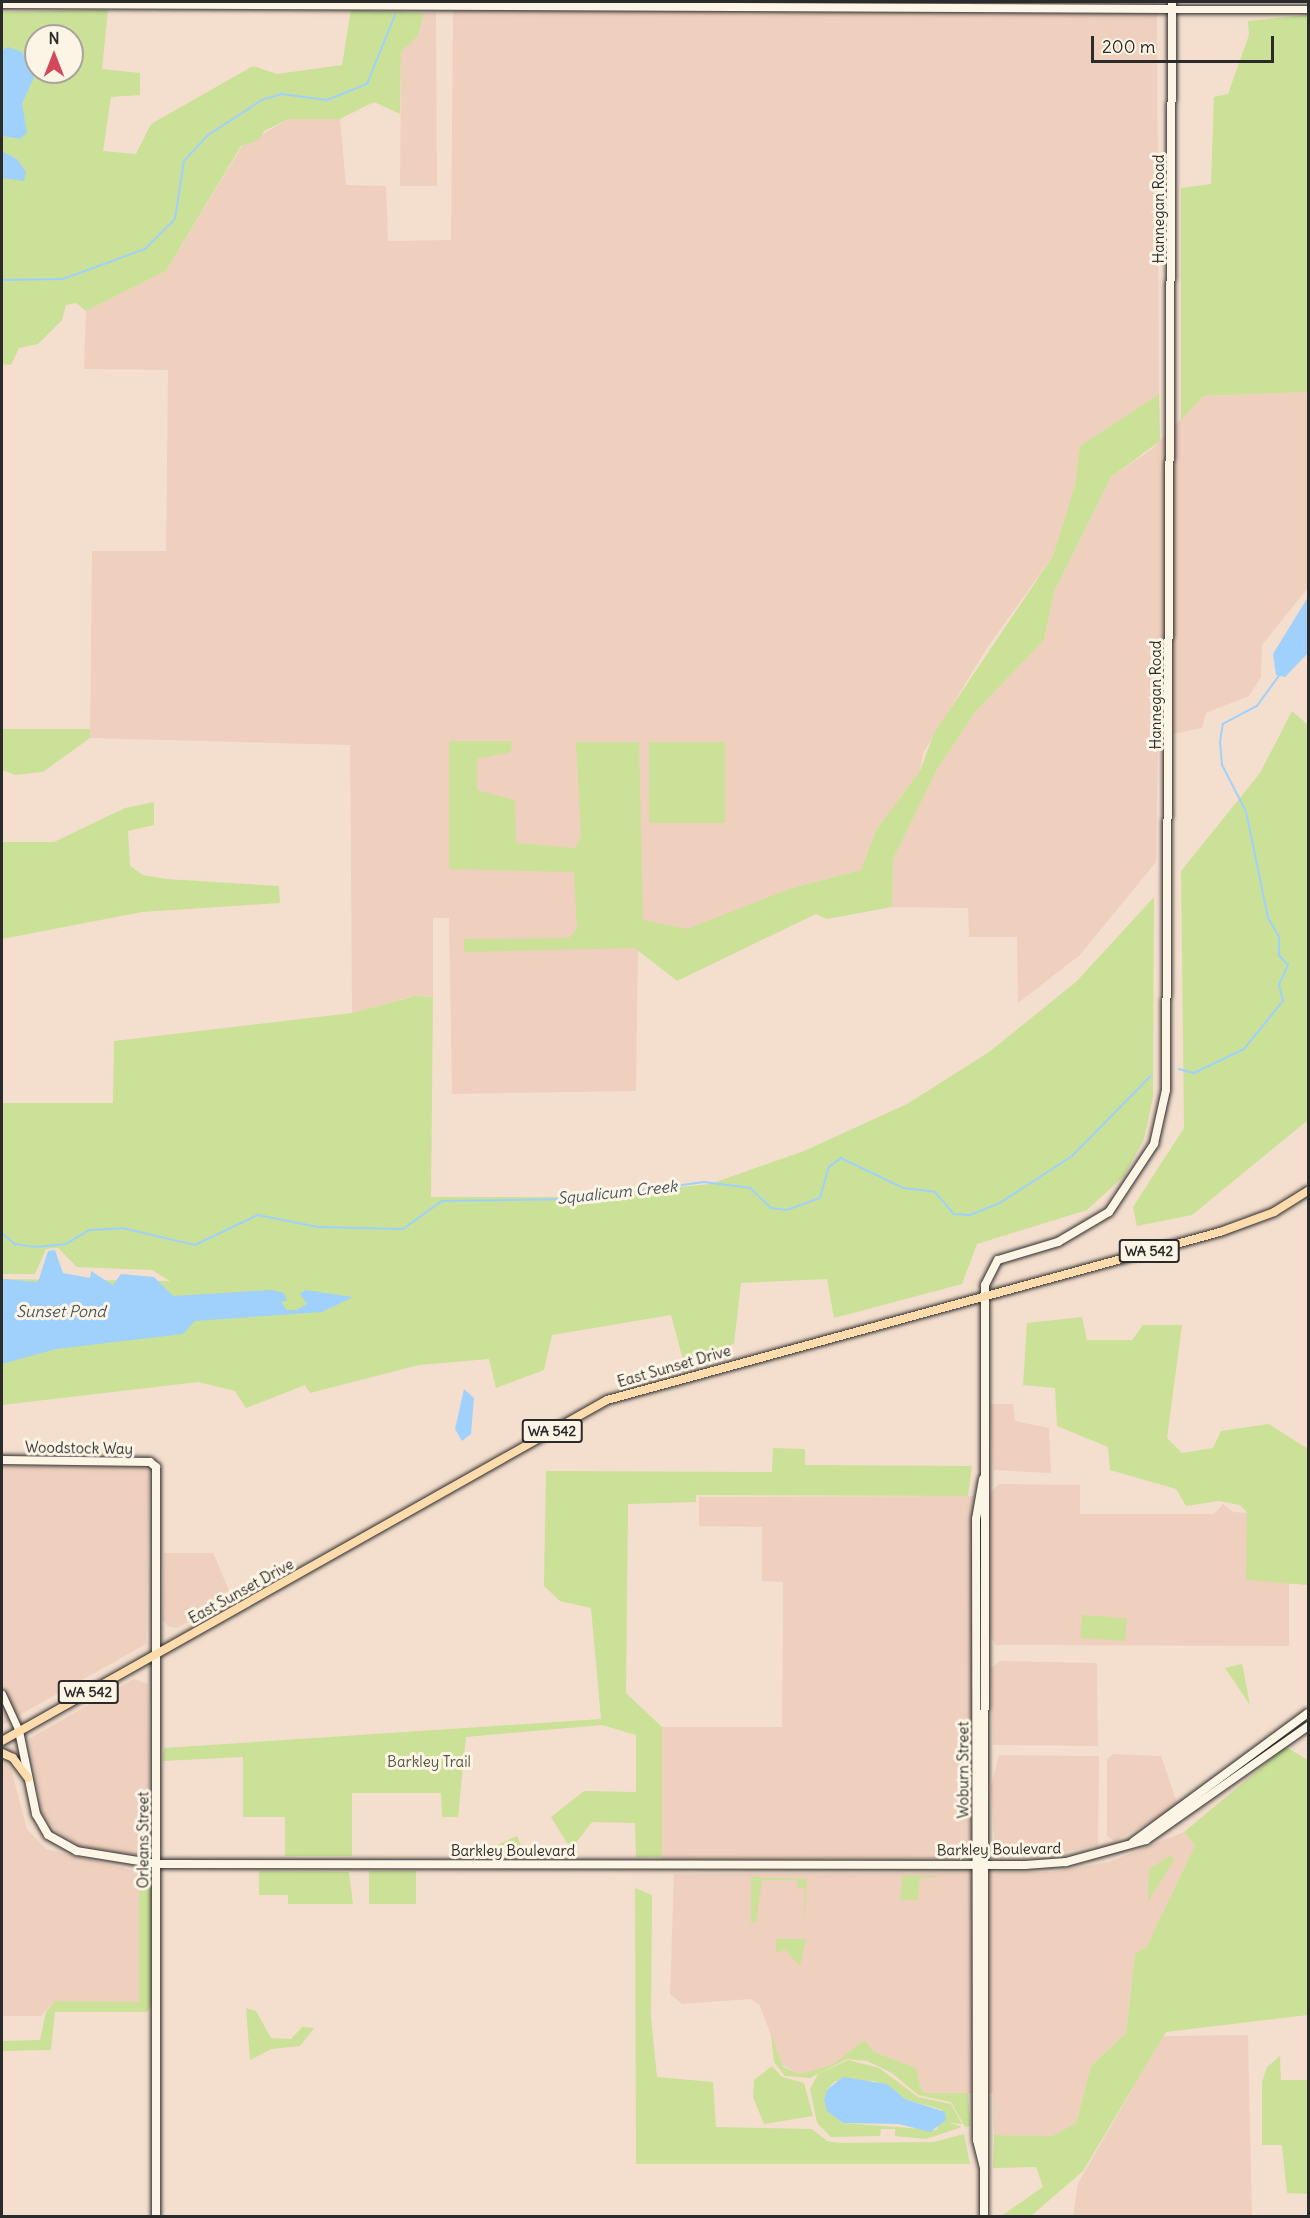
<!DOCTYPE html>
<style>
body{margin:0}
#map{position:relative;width:1310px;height:2218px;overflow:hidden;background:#f4dfce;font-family:Delius,sans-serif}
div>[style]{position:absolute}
.built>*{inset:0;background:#efd0be}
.green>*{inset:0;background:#cae197;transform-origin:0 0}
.water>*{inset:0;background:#a0d1fc}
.stream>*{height:1.5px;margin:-0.75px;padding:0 0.75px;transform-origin:0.75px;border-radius:0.75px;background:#a0d1fc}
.roads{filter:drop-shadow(0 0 2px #2b2b2b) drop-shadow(0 0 2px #2b2b2b)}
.tertiary>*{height:7px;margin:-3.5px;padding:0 3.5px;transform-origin:3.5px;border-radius:3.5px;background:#fcf5e5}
.secondary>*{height:8px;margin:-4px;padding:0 4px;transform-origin:4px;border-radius:4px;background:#fcf5e5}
.primary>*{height:8px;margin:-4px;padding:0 4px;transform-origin:4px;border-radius:4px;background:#fcdcac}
span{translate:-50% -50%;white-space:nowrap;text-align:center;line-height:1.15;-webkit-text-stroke:6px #fcf5e5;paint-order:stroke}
.shield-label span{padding:2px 4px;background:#fcf5e5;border:2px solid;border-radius:4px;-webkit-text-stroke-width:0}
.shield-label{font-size:14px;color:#2b2b2b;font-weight:700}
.street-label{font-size:15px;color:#2b2b2b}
.park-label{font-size:15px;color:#535846}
.water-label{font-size:16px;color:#48545f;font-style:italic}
.frame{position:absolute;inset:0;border:3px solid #2b2b2b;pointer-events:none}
.north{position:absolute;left:24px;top:24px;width:60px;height:60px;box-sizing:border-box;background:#fcf5e5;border:2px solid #a8a49b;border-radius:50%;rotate:0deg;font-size:16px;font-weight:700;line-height:24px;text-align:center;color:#2b2b2b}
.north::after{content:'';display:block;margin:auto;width:21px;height:27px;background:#d1495b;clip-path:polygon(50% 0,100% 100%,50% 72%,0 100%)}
.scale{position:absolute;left:1091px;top:36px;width:183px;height:27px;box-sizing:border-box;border:3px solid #2b2b2b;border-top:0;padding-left:8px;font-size:18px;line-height:21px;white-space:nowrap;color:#2b2b2b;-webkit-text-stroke:4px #fcf5e5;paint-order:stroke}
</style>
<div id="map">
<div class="built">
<i style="clip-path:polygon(714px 2px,1157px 2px,1159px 394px,1080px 446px,1075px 485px,1053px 556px,987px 648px,923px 753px,920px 771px,876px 830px,861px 870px,792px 888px,638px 952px,636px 1091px,452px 1094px,449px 918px,433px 918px,433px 997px,414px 996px,352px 1013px,350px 745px,90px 738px,92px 551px,166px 551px,168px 370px,84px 369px,86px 311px,166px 271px,242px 146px,289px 119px,340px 119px,346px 185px,386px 186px,388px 241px,451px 240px,453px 11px,714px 10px)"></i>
<i style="clip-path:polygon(424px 13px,436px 13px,437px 186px,400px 186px,401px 52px,418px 36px)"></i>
<i style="clip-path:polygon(1308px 392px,1308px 588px,1262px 645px,1261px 677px,1249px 696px,1206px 713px,1202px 728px,1158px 737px,1156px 862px,1080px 955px,1018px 1003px,1017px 937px,969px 937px,968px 908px,892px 907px,893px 859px,938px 768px,975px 712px,1044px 640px,1054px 592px,1111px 477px,1152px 449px,1203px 396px)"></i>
<i style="clip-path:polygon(990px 1404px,1013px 1404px,1015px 1421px,1049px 1428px,1051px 1473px,993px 1470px)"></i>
<i style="clip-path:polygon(2px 1466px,143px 1467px,149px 1472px,146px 1644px,2px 1725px)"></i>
<i style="clip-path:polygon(999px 1484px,1080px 1485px,1080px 1514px,1214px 1514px,1223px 1504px,1233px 1512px,1308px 1517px,1308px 1585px,1289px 1583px,1289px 1646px,996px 1645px,991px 1637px,990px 1493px)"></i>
<i style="clip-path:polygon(974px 1496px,972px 1854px,964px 1858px,662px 1859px,662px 1727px,782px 1727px,783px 1582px,762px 1581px,762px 1527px,699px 1526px,699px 1497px)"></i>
<i style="clip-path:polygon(164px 1553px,213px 1553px,232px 1597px,177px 1628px,168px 1626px,163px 1620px)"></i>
<i style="clip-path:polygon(1000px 1661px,1097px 1663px,1098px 1746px,993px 1745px,991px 1668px)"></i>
<i style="clip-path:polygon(134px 1679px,148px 1684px,150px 1857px,81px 1846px,56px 1831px,43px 1814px,29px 1739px)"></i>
<i style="clip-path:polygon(1113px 1754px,1161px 1756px,1178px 1806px,1115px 1841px,1107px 1836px,1107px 1759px)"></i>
<i style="clip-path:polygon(999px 1755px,1099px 1756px,1098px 1845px,1046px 1856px,995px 1854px,991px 1787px)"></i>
<i style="clip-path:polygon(2px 1760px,11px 1769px,27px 1829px,46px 1849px,139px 1872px,139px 2003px,55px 2001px,41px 2016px,2px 2016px)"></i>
<i style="clip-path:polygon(1184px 1832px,1195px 1845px,1147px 1946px,1135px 1954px,1126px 2033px,1091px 2066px,1076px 2123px,1052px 2136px,994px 2135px,993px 2093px,922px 2093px,915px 2068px,874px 2052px,863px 2039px,860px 2048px,834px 2064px,800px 2074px,782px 2065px,760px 2006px,751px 1999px,682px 2004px,670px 1994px,674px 1874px,1053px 1872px,1109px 1862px)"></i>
<i style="clip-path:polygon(1248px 2035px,1252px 2216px,1073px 2216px,1078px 2183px,1163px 2036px)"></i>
</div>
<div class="green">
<i style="clip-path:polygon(108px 10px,102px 69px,140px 73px,140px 95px,111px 97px,103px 151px,136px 154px,151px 124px,253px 66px,277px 74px,342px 65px,351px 10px,424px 13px,418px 36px,401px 52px,400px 114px,374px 102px,340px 119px,289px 119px,264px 131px,259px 140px,241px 146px,166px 271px,86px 311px,76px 303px,66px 305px,62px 320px,38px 344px,19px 348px,11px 365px,2px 364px,2px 178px,19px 167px,17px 159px,2px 151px,2px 136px,20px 139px,22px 104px,36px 72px,72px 72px,72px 36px,36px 36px,36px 72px,21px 52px,2px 50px,2px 12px)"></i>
<i style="clip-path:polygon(1308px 15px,1308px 392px,1203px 396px,1181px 420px,1181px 188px,1211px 184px,1214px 97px,1228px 94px,1249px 35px,1248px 21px)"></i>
<i style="clip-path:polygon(1159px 394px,1160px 441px,1111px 477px,1054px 592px,1044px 640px,975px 712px,938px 768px,893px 859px,892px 907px,827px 919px,816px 914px,677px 981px,635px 948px,464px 952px,464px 939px,569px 938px,577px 929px,574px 872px,449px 869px,449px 741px,512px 741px,511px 752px,477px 759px,477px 790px,515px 800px,516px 843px,575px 848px,581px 837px,576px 742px,639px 742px,643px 920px,687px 929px,792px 888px,861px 870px,876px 830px,920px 771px,934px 733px,1053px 556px,1075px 485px,1080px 446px)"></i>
<i style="clip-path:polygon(1292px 711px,1308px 725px,1308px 1120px,1192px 1215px,1137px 1226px,1133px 1207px,1184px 1128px,1181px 871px,1260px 773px)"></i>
<i style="clip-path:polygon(2px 729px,90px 729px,90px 738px,43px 772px,15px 775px,2px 770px)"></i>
<i style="left:649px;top:742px;width:76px;height:81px"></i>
<i style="clip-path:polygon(154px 802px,154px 825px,128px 831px,130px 866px,143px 875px,166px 879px,279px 886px,280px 903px,142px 912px,2px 939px,2px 842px,54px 842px,125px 808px)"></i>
<i style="clip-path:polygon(1154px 897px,1153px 1097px,1144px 1139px,1124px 1176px,1087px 1210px,977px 1244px,962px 1284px,834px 1318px,827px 1279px,741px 1283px,734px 1344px,683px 1360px,671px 1315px,552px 1335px,544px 1370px,496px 1388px,489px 1359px,419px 1365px,310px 1393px,305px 1385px,246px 1408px,235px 1391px,198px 1382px,2px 1405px,2px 1279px,170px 1281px,152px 1270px,77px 1267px,58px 1248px,46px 1249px,35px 1274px,2px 1274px,2px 1103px,113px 1103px,114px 1041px,352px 1013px,415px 996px,433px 997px,431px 1197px,581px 1197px,710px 1184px,804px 1151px,907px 1104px,989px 1052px,1076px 982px)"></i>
<i style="clip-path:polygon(1082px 1317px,1087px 1340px,1132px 1340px,1143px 1325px,1182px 1325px,1167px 1438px,1182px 1453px,1213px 1448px,1221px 1431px,1269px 1424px,1308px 1449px,1308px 1585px,1246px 1580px,1247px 1512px,1240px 1505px,1219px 1501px,1186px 1506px,1176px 1489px,1110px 1470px,1108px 1447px,1057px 1426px,1055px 1388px,1023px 1385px,1027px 1323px)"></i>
<i style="clip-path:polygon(773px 1448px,805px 1449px,805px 1465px,972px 1466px,968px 1496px,696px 1495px,696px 1502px,628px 1504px,626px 1693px,662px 1727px,662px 1857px,636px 1857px,635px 1823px,592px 1822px,575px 1844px,567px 1843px,551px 1817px,584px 1791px,636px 1792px,636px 1735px,602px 1725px,466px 1737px,458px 1817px,442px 1817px,441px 1793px,352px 1793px,352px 1856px,285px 1856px,285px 1817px,243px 1817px,243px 1757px,163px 1761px,164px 1748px,601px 1719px,591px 1608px,560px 1601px,544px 1586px,546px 1471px,772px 1472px)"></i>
<i style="left:1082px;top:1615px;width:45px;height:23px;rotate:4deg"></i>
<i style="clip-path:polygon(1242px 1664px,1243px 1668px,1250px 1705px,1225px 1668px)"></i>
<i style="clip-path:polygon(1286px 1747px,1308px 1760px,1308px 2015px,1166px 2032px,1083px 2171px,1031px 2216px,1001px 2216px,1043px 2187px,1036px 2167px,993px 2168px,994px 2135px,1052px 2136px,1076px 2123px,1091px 2066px,1126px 2033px,1135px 1954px,1147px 1946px,1195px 1845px,1184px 1832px)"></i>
<i style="clip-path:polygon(517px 1836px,526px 1857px,467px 1857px,497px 1845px)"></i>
<i style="clip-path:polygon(1171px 1855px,1174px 1860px,1148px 1902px,1149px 1869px)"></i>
<i style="clip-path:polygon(259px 1871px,349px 1872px,353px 1904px,288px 1904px,288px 1895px,259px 1895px)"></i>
<i style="left:416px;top:1871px;width:33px;height:47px;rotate:90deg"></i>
<i style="clip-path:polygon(139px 1872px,153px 1874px,153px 2003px,147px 2012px,55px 2012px,51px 2050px,2px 2051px,2px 2041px,40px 2040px,46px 2012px,55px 2001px,139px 2002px)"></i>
<i style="clip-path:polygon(903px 1875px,904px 1877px,905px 1875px,943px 1876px,920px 1878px,918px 1900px,900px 1900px)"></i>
<i style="clip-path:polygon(751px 1877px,807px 1879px,804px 1932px,805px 1888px,797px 1887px,797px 1880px,762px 1880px,756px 1923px,751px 1923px)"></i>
<i style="clip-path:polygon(635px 1888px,652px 1895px,651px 2017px,657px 2077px,713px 2082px,716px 2127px,812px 2129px,827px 2141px,840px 2143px,934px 2142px,964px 2134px,970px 2164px,636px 2164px)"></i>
<i style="clip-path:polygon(776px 1939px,806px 1939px,800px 1966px,785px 1950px,776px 1953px)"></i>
<i style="clip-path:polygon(246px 2008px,256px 2011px,271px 2038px,291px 2039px,302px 2027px,314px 2028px,300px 2046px,272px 2049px,250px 2060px)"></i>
<i style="clip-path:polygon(771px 2034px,783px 2067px,800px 2074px,834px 2064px,864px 2040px,874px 2052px,916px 2068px,922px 2093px,968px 2093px,970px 2126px,965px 2127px,951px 2102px,918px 2095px,892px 2073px,867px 2061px,847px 2059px,810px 2078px,785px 2076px,774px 2062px)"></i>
<i style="clip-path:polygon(1280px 2056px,1281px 2080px,1308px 2080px,1308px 2194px,1287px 2193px,1282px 2145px,1262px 2145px,1262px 2082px,1267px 2067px)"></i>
<i style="clip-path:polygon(evenodd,848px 2060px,879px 2068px,918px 2097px,951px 2104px,962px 2124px,950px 2123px,962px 2127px,926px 2139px,895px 2136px,895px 2129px,881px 2129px,880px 2136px,831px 2137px,817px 2123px,810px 2089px,818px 2074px,848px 2060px,835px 2081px,875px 2081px,905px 2099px,942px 2110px,937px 2130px,843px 2123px,827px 2110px,827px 2090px,835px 2081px)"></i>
<i style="clip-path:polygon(772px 2066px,782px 2077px,804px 2083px,813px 2116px,764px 2124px,753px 2097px,754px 2080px)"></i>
</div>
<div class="water">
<i style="clip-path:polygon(8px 47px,22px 52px,36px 73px,22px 104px,27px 133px,20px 139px,2px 136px,2px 50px)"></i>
<i style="clip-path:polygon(2px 151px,17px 159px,26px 172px,24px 181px,2px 178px)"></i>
<i style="clip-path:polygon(1308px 597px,1308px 653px,1285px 677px,1276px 675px,1273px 654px)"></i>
<i style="clip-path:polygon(55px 1250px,63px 1273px,90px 1278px,91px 1271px,113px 1285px,121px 1274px,154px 1277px,173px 1296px,272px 1290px,284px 1293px,287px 1301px,281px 1302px,287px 1310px,296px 1310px,307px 1304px,300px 1294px,305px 1290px,353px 1297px,322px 1312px,195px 1321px,183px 1334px,56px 1349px,2px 1364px,2px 1279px,38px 1282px,48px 1251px)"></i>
<i style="clip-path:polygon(464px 1389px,474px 1398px,471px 1434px,462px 1441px,455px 1429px)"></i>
<i style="clip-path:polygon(843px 2077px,887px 2084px,905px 2099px,945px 2112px,946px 2120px,930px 2132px,899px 2124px,843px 2123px,827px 2111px,824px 2100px,827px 2090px)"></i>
</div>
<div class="stream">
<i style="left:2px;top:280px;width:61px;rotate:-0.9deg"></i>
<i style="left:63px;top:279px;width:87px;rotate:-20.1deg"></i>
<i style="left:145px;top:249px;width:42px;rotate:-45deg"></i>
<i style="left:175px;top:219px;width:59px;rotate:-81.2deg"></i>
<i style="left:184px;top:161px;width:34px;rotate:-47deg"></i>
<i style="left:207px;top:136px;width:66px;rotate:-33.2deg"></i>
<i style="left:262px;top:100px;width:21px;rotate:-17deg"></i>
<i style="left:282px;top:94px;width:45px;rotate:7.6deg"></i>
<i style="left:327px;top:100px;width:43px;rotate:-21.8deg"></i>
<i style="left:367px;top:84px;width:74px;rotate:-67.9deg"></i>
<i style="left:1179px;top:1069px;width:16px;rotate:15deg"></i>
<i style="left:1194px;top:1073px;width:55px;rotate:-25.6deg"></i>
<i style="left:1244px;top:1049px;width:62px;rotate:-50.9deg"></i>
<i style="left:1283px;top:1001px;width:16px;rotate:-104deg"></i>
<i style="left:1279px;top:985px;width:22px;rotate:-66deg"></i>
<i style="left:1288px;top:965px;width:13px;rotate:-135deg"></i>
<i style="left:1279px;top:956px;width:19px;rotate:-90deg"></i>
<i style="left:1279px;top:937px;width:22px;rotate:-120deg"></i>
<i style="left:1268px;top:918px;width:108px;rotate:-101.7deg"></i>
<i style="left:1246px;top:812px;width:53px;rotate:-117.1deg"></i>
<i style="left:1222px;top:765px;width:23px;rotate:-95deg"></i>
<i style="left:1220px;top:742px;width:18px;rotate:-81deg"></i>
<i style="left:1223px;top:724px;width:38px;rotate:-28deg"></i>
<i style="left:1257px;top:706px;width:37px;rotate:-54deg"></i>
<i style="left:2px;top:1233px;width:17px;rotate:40deg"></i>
<i style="left:15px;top:1244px;width:22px;rotate:8deg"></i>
<i style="left:37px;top:1247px;width:29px;rotate:-6deg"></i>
<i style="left:66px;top:1244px;width:27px;rotate:-31deg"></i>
<i style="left:89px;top:1230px;width:34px;rotate:-3deg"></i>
<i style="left:123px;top:1228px;width:74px;rotate:13.3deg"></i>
<i style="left:195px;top:1245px;width:70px;rotate:-25.5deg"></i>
<i style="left:258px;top:1215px;width:61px;rotate:11.3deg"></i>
<i style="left:318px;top:1227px;width:85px;rotate:1.3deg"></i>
<i style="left:403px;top:1229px;width:48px;rotate:-35.7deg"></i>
<i style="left:442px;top:1201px;width:137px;rotate:-0.8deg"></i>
<i style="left:579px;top:1199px;width:126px;rotate:-7.7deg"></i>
<i style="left:704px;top:1182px;width:47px;rotate:7.3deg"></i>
<i style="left:751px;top:1188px;width:28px;rotate:45deg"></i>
<i style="left:771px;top:1208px;width:16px;rotate:7deg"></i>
<i style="left:787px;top:1210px;width:35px;rotate:-20deg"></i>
<i style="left:820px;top:1198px;width:32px;rotate:-74deg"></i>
<i style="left:829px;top:1167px;width:15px;rotate:-37deg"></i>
<i style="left:841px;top:1158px;width:70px;rotate:25.5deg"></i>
<i style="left:904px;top:1188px;width:31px;rotate:7deg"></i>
<i style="left:935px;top:1192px;width:29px;rotate:49deg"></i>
<i style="left:954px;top:1214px;width:16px;rotate:4deg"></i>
<i style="left:970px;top:1215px;width:32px;rotate:-22deg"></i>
<i style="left:1000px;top:1203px;width:86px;rotate:-33.1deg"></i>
<i style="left:1072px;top:1156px;width:112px;rotate:-45.4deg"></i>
</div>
<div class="roads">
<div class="tertiary">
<i style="left:1172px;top:9px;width:136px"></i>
<i style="left:2px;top:1694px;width:41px;rotate:65.3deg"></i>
</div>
<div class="secondary">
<i style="left:2px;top:4px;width:1170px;rotate:0.24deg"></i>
<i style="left:2px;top:1460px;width:148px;rotate:0.8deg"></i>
<i style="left:150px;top:1462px;width:8px;rotate:40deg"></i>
<i style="left:156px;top:1467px;width:749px;rotate:90deg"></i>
<i style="left:983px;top:1479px;width:41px;rotate:99.9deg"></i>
<i style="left:976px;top:1519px;width:621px;rotate:89.91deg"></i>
<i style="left:977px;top:2140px;width:29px;rotate:76deg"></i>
<i style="left:19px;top:1731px;width:85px;rotate:78.4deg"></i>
<i style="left:36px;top:1814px;width:24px;rotate:60deg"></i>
<i style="left:48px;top:1835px;width:33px;rotate:29deg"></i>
<i style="left:77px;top:1851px;width:81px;rotate:9.2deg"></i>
<i style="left:157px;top:1864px;width:868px;rotate:0.07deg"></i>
<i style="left:1025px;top:1865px;width:41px;rotate:-4.2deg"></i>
<i style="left:1066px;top:1862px;width:83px;rotate:-15.4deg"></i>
<i style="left:1146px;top:1840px;width:198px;rotate:-35.1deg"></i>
<i style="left:1133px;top:1842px;width:217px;rotate:-36.4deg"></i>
<i style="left:984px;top:2216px;width:931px;rotate:-89.94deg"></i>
<i style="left:985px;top:1285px;width:28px;rotate:-63deg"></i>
<i style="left:998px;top:1260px;width:63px;rotate:-16.7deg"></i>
<i style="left:1058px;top:1242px;width:59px;rotate:-30.5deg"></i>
<i style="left:1109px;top:1212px;width:82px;rotate:-56.5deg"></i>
<i style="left:1154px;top:1144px;width:55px;rotate:-77.5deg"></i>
<i style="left:1166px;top:1090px;width:1088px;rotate:-89.68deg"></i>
</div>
<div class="primary">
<i style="left:2px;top:1741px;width:694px;rotate:-29.41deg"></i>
<i style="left:607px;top:1400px;width:636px;rotate:-15.33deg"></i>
<i style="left:1220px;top:1232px;width:58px;rotate:-20.3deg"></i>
<i style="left:1274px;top:1212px;width:40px;rotate:-32deg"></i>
<i style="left:2px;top:1753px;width:12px;rotate:24deg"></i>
<i style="left:13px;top:1758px;width:25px;rotate:53deg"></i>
</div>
</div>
<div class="shield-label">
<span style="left:1149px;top:1251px">WA 542</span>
<span style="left:552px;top:1431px">WA 542</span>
<span style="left:88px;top:1692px">WA 542</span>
</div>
<div class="street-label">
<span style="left:1159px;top:209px;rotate:-90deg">Hannegan Road</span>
<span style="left:1156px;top:695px;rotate:-90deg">Hannegan Road</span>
<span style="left:674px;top:1366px;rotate:-16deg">East Sunset Drive</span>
<span style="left:79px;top:1448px;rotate:1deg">Woodstock Way</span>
<span style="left:241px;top:1591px;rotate:-29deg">East Sunset Drive</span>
<span style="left:963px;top:1770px;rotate:-90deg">Woburn Street</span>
<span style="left:143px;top:1840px;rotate:-90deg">Orleans Street</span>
<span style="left:999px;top:1849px;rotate:-1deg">Barkley Boulevard</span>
<span style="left:513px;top:1851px">Barkley Boulevard</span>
</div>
<div class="park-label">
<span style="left:429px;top:1762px">Barkley Trail</span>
</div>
<div class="water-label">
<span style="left:617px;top:1192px;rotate:-6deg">Squalicum Creek</span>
<span style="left:61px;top:1311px">Sunset Pond</span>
</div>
<div class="frame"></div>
<div class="north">N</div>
<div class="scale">200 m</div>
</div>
